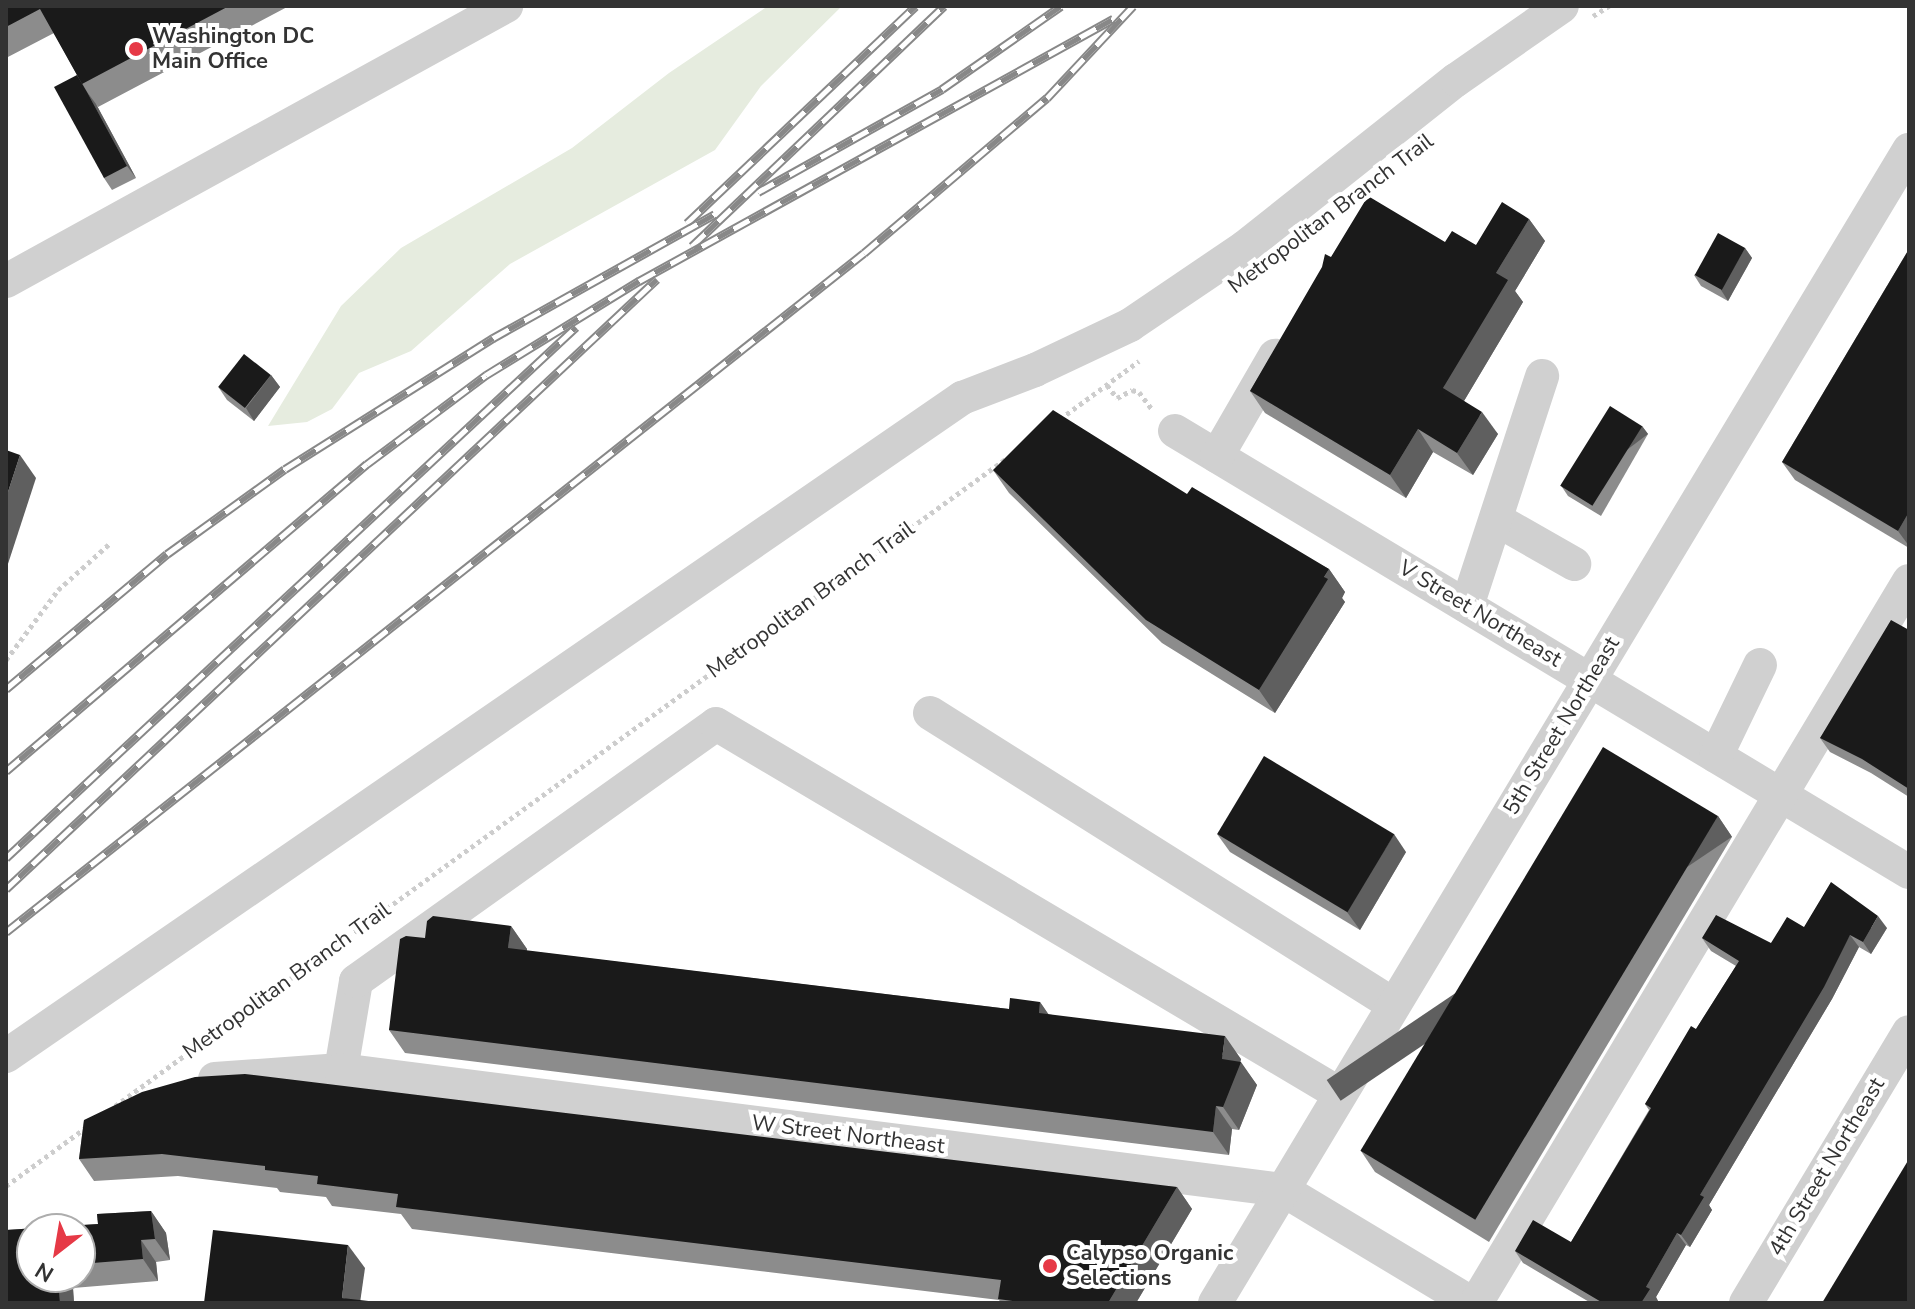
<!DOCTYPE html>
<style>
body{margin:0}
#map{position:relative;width:1915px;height:1309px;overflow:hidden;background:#fff;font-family:"Nunito Sans",sans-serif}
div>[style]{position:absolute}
.green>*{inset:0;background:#e6ecdf}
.path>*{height:5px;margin-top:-2.5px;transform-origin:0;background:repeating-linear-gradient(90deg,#cdcdcd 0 4px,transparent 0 8px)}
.minor>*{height:34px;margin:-17px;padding:0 17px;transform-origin:17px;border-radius:17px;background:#d0d0d0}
.rail>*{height:9px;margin-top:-4.5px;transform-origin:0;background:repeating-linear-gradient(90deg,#fff 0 18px,#888 0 36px);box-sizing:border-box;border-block:2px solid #888}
.wall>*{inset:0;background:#8c8c8c}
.shaded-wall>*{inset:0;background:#5f5f5f;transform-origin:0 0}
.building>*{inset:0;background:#1a1a1a;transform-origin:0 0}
.dots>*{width:22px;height:22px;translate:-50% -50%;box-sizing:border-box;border:4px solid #fff;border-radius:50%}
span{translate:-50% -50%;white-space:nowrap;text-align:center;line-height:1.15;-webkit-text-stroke:8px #fff;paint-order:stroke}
.poi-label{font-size:22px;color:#333;font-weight:700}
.left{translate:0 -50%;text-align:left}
.street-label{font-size:22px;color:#333}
.frame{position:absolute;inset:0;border:8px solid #333;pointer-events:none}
.north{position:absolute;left:16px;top:1213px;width:80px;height:80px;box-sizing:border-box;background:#fff;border:2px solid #adadad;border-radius:50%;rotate:211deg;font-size:22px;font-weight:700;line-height:32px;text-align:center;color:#333}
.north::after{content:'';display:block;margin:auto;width:28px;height:36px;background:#e63946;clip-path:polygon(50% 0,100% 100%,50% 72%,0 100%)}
</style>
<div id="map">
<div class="green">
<i style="clip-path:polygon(768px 6px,842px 6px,761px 86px,715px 150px,510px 264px,411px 351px,359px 373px,332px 409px,307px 422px,268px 426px,341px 306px,401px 248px,572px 148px,669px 73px)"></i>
</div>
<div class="path">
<i style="left:1593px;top:16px;width:19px;rotate:-32deg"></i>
<i style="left:1107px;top:385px;width:16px;rotate:52deg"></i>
<i style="left:1117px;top:398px;width:17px;rotate:-28deg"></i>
<i style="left:1132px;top:390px;width:7px;rotate:16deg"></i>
<i style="left:1139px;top:392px;width:21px;rotate:53deg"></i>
<i style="left:1060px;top:419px;width:98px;rotate:-36.3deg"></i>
<i style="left:6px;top:660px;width:87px;rotate:-53.4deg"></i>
<i style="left:58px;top:590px;width:69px;rotate:-42deg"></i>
<i style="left:115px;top:1106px;width:1103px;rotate:-36deg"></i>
<i style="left:6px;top:1186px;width:102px;rotate:-36.2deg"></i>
</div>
<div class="minor">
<i style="left:6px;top:281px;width:571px;rotate:-28.81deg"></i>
<i style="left:1175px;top:431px;width:856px;rotate:31deg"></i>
<i style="left:1217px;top:456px;width:116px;rotate:-59.9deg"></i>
<i style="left:1497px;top:520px;width:89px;rotate:29.7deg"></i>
<i style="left:1467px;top:606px;width:242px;rotate:-71.9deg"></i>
<i style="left:930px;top:713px;width:548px;rotate:32.18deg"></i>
<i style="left:1716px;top:756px;width:101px;rotate:-64.2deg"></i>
<i style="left:6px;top:1056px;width:1161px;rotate:-34.54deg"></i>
<i style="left:962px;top:398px;width:78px;rotate:-21deg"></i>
<i style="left:1035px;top:370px;width:105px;rotate:-25.3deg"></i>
<i style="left:1130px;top:325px;width:139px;rotate:-34.1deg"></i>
<i style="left:1245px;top:247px;width:269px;rotate:-38.4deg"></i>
<i style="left:1456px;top:80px;width:129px;rotate:-34.9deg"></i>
<i style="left:341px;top:1070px;width:90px;rotate:-80.4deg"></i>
<i style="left:356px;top:981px;width:442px;rotate:-35.5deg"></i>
<i style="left:716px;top:724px;width:725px;rotate:30.67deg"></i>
<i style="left:215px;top:1079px;width:126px;rotate:-4.1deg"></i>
<i style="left:341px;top:1070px;width:950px;rotate:7.26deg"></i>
<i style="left:1283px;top:1190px;width:219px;rotate:31deg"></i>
<i style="left:1215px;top:1303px;width:1346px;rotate:-58.96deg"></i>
<i style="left:1476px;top:1303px;width:842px;rotate:-59.05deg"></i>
<i style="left:1746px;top:1303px;width:316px;rotate:-59deg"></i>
</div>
<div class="rail">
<i style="left:758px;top:192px;width:211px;rotate:-29.2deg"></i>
<i style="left:942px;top:89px;width:145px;rotate:-34.9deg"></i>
<i style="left:687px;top:223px;width:315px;rotate:-43.5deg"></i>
<i style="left:692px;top:246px;width:348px;rotate:-43.6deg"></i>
<i style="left:6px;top:689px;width:210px;rotate:-40deg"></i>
<i style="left:167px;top:554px;width:145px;rotate:-35.8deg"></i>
<i style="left:285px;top:469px;width:246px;rotate:-32.2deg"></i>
<i style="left:493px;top:338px;width:254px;rotate:-29.2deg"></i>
<i style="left:6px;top:771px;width:474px;rotate:-40.4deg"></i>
<i style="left:367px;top:464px;width:149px;rotate:-36.8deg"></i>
<i style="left:486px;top:375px;width:180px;rotate:-31.6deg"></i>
<i style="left:639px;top:281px;width:542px;rotate:-28.93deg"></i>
<i style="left:6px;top:858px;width:779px;rotate:-42.97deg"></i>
<i style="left:6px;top:889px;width:892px;rotate:-43.14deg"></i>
<i style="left:6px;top:932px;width:1094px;rotate:-38.36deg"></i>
<i style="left:864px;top:253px;width:240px;rotate:-40.3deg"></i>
<i style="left:1047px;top:98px;width:126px;rotate:-46.9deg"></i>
</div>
<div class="wall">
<i style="clip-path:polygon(6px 6px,289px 6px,98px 107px,96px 104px,136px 178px,112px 190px,104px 178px,77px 75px,54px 33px,6px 58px)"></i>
<i style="clip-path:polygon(1529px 219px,1545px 241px,1515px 291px,1523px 302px,1464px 401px,1498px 434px,1473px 475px,1433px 452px,1406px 498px,1265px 413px,1250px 391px,1331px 257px,1445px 242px,1476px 245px)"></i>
<i style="clip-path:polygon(1745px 248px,1752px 258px,1728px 301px,1701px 286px,1694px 275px)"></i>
<i style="clip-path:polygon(1909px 249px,1909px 548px,1795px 480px,1782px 462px)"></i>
<i style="clip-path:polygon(271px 375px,280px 387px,254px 421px,227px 400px,219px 388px)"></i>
<i style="clip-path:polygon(1642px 426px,1648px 434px,1601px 516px,1568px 496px,1562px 487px)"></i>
<i style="clip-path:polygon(993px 470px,1187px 494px,1329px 569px,1345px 592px,1342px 598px,1345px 602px,1275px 713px,1162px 643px,1009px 493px)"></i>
<i style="clip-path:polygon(1909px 630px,1909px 797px,1871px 773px,1830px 752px,1820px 738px)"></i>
<i style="clip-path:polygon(1718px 816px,1732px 837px,1489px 1242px,1375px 1172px,1361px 1151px)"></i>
<i style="clip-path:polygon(1217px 834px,1406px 852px,1360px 930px,1230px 852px)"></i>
<i style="clip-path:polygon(511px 926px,527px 949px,527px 951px,1009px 1009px,1040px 1002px,1048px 1014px,1241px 1059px,1240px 1062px,1257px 1085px,1239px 1130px,1232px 1129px,1229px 1155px,405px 1053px,389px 1030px,425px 938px)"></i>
<i style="clip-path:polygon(1804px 927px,1887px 928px,1871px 954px,1859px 947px,1832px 999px,1709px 1205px,1712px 1210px,1690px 1247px,1686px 1245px,1656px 1297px,1658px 1301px,1657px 1303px,1591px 1303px,1523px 1263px,1515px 1251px,1571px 1242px,1649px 1110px,1645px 1104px,1696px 1029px,1736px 966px,1711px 951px,1702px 938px,1771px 943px)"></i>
<i style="clip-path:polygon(84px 1120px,1177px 1187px,1192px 1209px,1136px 1303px,1001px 1303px,999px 1300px,412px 1229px,401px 1214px,332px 1206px,326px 1197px,280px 1192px,277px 1188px,178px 1176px,94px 1181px,79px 1159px)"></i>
<i style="clip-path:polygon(evenodd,151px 1211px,166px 1233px,170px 1260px,156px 1262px,158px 1281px,73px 1288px,74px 1303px,6px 1303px,6px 1230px,98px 1224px,97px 1214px,151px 1211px,32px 1229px,80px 1229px,80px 1277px,32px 1277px,32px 1229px)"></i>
</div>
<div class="shaded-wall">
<i style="clip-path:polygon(87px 92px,96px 104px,136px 178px,127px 166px)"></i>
<i style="clip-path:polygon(1529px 219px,1545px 241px,1515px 291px,1523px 302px,1458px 411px,1443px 388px,1496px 273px)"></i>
<i style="clip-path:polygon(1745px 248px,1752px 258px,1728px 301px,1721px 290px)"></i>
<i style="clip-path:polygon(271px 375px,280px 387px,254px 421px,246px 408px)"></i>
<i style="clip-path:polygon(1482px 412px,1498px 434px,1473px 475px,1457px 453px)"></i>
<i style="left:1642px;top:426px;width:10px;height:94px;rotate:53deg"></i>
<i style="clip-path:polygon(1418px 429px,1433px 452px,1406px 498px,1390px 475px)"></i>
<i style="clip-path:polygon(20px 455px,36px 478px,6px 570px,6px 498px)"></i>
<i style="clip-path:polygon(1909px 512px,1909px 546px,1898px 531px)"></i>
<i style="clip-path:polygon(1329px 569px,1345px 592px,1342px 598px,1345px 602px,1275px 713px,1259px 690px)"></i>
<i style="left:1718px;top:816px;width:25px;height:472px;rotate:56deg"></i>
<i style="clip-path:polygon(1394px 834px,1406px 852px,1360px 930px,1347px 912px)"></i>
<i style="clip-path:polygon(1878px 916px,1887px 928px,1871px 954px,1863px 942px)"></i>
<i style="clip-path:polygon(511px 926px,527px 949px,524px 971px,508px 948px)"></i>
<i style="clip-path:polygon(1850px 935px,1859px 947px,1832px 999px,1709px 1205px,1712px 1210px,1690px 1247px,1681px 1235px,1700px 1195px)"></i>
<i style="clip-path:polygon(1040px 1002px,1056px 1025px,1039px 1013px)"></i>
<i style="clip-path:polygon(1225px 1036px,1241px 1059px,1240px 1064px,1241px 1062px,1257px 1085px,1239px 1130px,1223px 1107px,1222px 1059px)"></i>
<i style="clip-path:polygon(1216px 1106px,1232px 1129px,1229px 1155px,1213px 1132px)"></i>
<i style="clip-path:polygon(1177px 1187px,1192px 1209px,1136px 1303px,1108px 1303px)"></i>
<i style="clip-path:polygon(151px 1211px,166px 1233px,170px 1260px,155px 1239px)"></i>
<i style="clip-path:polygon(1677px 1233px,1686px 1245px,1656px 1297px,1658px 1301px,1657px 1303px,1641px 1303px,1646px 1287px)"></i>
<i style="clip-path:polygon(141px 1240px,156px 1262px,158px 1281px,143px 1259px)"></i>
<i style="clip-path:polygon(348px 1245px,365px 1268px,360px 1303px,342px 1298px)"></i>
<i style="clip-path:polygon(58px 1277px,65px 1277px,73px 1288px,74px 1303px,60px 1303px)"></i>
</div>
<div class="building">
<i style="clip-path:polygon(6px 6px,229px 6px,82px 84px,40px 9px,6px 27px)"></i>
<i style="clip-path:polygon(77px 75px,87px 92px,127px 166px,104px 178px,54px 87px)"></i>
<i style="clip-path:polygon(1368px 196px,1445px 242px,1452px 231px,1476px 245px,1502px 202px,1529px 219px,1496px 273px,1508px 280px,1443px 388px,1482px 412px,1457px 453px,1418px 429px,1390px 475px,1250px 391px,1322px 267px,1325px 254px,1331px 257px)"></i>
<i style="left:1718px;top:233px;width:31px;height:48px;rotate:29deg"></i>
<i style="clip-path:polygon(1909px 249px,1909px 512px,1898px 531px,1782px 462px)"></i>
<i style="left:244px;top:354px;width:34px;height:42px;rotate:38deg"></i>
<i style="left:1610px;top:406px;width:38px;height:94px;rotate:32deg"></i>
<i style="clip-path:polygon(1053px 410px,1187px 494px,1192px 487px,1329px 569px,1324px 577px,1328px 579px,1259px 690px,1146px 620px,993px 470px)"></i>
<i style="clip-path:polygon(6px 450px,20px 455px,6px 498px)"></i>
<i style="clip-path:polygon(1891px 620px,1909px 630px,1909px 789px,1862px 759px,1820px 738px)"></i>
<i style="left:1603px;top:747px;width:134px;height:471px;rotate:31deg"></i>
<i style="left:1264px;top:756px;width:152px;height:91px;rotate:31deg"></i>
<i style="clip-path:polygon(1831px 882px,1878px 916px,1863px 942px,1850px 935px,1824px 987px,1700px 1195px,1704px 1197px,1681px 1235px,1677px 1233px,1646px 1287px,1650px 1289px,1641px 1303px,1603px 1303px,1515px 1251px,1533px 1220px,1571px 1242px,1651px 1108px,1645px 1104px,1691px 1026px,1696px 1029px,1739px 961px,1702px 938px,1716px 915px,1771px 943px,1787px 917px,1804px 927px)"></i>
<i style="clip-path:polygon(433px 916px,511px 926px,508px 948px,1009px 1009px,1010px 998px,1040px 1002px,1039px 1013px,1225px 1036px,1222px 1059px,1241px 1062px,1223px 1107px,1216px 1106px,1213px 1132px,389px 1030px,400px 939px,406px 936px,425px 938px,427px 921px)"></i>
<i style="clip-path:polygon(245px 1074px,1177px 1187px,1108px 1303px,1028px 1303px,998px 1299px,1001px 1280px,396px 1207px,398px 1194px,317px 1184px,318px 1176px,265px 1170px,265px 1166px,162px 1154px,79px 1159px,84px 1120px,142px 1092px,195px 1077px)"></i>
<i style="clip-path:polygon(1909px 1159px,1909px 1298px,1906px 1303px,1822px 1303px)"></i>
<i style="clip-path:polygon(151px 1211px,155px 1239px,141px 1240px,143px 1259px,80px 1264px,80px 1229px,32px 1229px,32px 1277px,58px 1277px,60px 1303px,6px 1303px,6px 1230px,98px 1224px,97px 1214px)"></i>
<i style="clip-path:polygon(213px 1230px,348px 1245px,342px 1298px,386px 1303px,204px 1303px)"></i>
</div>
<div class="dots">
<i style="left:136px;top:49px;background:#e63946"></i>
<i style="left:1050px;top:1266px;background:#e63946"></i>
</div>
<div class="poi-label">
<span class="left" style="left:152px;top:49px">Washington DC<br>Main Office</span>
<span class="left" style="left:1066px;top:1266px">Calypso Organic<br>Selections</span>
</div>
<div class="street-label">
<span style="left:1331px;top:214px;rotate:-37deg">Metropolitan Branch Trail</span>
<span style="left:811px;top:600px;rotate:-36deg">Metropolitan Branch Trail</span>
<span style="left:1480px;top:614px;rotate:31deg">V Street Northeast</span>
<span style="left:1562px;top:726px;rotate:-59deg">5th Street Northeast</span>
<span style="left:287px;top:981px;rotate:-36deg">Metropolitan Branch Trail</span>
<span style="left:848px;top:1135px;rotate:7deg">W Street Northeast</span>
<span style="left:1827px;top:1167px;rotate:-59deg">4th Street Northeast</span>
</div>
<div class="frame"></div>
<div class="north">N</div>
</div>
